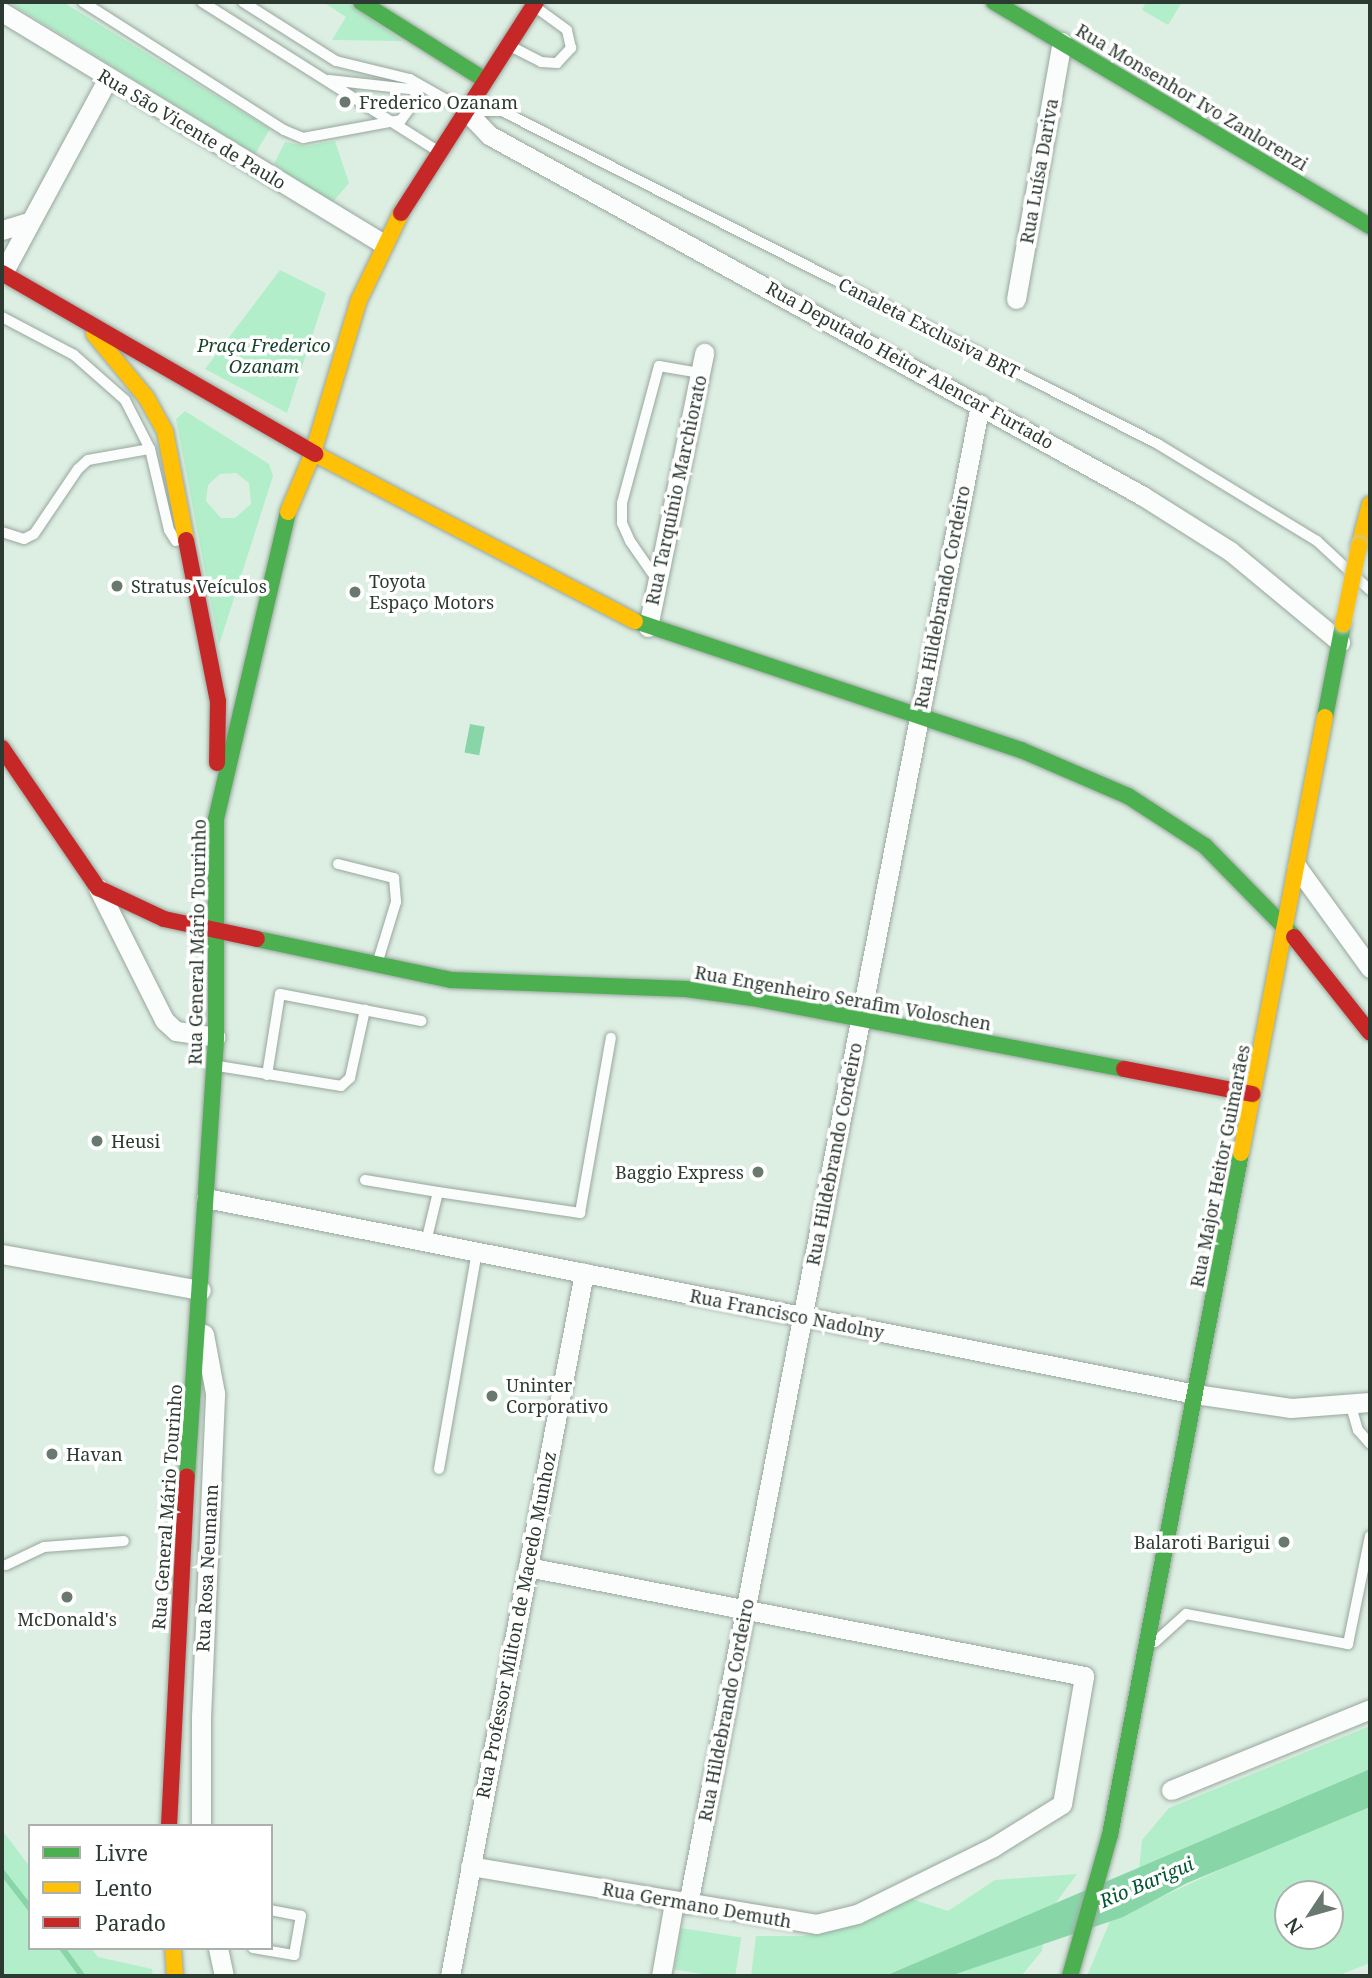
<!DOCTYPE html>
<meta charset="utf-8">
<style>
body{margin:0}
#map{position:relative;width:1372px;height:1978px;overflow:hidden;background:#ddefe3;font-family:"Noto Serif",serif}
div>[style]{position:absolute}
.green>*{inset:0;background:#b2eeca;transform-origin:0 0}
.water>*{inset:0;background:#88d5a8;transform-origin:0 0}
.stream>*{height:6px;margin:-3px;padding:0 3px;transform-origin:3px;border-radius:3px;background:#88d5a8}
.roads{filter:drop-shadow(0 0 2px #99a69e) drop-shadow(0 0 2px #99a69e)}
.lane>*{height:10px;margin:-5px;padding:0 5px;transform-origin:5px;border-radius:5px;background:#fafdfb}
.street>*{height:19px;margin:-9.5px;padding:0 9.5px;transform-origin:9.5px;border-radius:9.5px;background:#fafdfb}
.fast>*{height:16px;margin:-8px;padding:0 8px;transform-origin:8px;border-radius:8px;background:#4caf50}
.slow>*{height:16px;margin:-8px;padding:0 8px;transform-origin:8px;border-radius:8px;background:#ffc107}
.jam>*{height:16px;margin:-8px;padding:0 8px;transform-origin:8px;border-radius:8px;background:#c62828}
.bridges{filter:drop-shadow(0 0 2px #c1cac4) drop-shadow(0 0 2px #c1cac4)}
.slow-bridge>*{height:16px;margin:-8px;padding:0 8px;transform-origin:8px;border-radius:8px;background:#ffc107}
.dots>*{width:19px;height:19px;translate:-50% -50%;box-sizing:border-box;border:4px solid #fff;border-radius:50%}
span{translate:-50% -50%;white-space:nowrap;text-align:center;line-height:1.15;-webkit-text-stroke:7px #fff;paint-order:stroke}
.street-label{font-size:18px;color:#2c3a31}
.poi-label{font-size:18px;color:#2c3a31}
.left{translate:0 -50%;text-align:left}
.right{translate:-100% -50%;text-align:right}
.park-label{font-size:18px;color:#19432c;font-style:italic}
.water-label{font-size:19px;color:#005530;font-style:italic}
.frame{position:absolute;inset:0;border:4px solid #2c3a31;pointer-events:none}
.legend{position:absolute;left:28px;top:1824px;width:245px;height:126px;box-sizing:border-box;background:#fff;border:2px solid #abb0ad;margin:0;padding:9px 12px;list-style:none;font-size:21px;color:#2c3a31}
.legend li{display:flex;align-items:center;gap:14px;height:35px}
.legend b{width:35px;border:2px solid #abb0ad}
.north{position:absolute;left:1274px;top:1880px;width:70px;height:70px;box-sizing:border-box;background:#fff;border:2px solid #abb0ad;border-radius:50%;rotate:234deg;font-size:19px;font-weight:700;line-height:28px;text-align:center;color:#2c3a31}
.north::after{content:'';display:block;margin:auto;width:24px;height:32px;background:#6a796f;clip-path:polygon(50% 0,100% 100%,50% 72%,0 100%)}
</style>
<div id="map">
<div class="green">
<i style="clip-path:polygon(8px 2px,63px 2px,270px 129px,255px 154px)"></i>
<i style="clip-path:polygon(323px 2px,346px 2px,402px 41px,332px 40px,346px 17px)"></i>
<i style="clip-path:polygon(1146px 2px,1182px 2px,1168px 25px,1142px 10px)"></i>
<i style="clip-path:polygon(335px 141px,349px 183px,332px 203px,274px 164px,285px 142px,306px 146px)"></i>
<i style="clip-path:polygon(280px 270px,326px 293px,287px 413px,205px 369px)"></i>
<i style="clip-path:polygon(evenodd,185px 411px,269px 464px,273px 476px,219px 645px,176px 419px,185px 411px,236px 473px,249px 483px,251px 504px,235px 518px,221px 518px,206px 501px,208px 485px,220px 474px,236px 473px)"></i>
<i style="clip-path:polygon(1370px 1726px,1370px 1769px,1139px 1871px,1142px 1840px,1169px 1808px)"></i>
<i style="clip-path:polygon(evenodd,1370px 1807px,1370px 1963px,1337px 1976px,1087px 1976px,1110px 1921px,1286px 1839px,1370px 1807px,1288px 1894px,1330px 1894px,1330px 1936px,1288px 1936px,1288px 1894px)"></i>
<i style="clip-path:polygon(2px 1830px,30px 1867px,30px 1948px,91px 1948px,98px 1957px,152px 1969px,153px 1976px,2px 1976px)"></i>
<i style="clip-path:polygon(1077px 1874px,1055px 1904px,885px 1976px,751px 1976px,756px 1936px,802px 1936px,837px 1930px,909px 1898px,948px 1911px,995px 1880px)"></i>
<i style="left:681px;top:1928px;width:61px;height:42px;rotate:9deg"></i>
<i style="clip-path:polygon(1043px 1941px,1042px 1951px,1021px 1976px,950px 1976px)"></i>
</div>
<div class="water">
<i style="left:470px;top:724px;width:15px;height:29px;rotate:11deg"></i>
<i style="clip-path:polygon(1370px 1769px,1370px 1807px,1187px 1883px,1123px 1917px,950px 1976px,885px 1976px)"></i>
</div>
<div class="stream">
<i style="left:2px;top:1872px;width:46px;rotate:52.1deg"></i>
<i style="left:62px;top:1948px;width:34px;rotate:54deg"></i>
</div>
<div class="roads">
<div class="lane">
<i style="left:83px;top:2px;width:238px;rotate:32.5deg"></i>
<i style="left:284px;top:130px;width:21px;rotate:23deg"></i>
<i style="left:303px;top:138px;width:100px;rotate:-10.4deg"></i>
<i style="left:401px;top:120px;width:26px;rotate:-53deg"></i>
<i style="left:417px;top:99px;width:21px;rotate:-109deg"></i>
<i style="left:202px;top:2px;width:277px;rotate:32.3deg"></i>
<i style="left:243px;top:2px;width:110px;rotate:32.4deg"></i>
<i style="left:336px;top:61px;width:76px;rotate:13.7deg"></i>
<i style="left:410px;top:79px;width:64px;rotate:29.7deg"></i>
<i style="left:466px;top:111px;width:36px"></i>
<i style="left:502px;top:111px;width:736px;rotate:26.91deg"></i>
<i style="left:1158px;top:444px;width:186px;rotate:31.4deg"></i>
<i style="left:1317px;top:541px;width:72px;rotate:42.8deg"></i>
<i style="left:510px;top:46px;width:35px;rotate:27deg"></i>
<i style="left:541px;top:62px;width:16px;rotate:4deg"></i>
<i style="left:557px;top:63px;width:21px;rotate:-47deg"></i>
<i style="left:571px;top:48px;width:18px;rotate:-103deg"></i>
<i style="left:567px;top:30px;width:37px;rotate:-144deg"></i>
<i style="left:329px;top:80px;width:90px;rotate:6.4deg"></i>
<i style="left:2px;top:317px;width:81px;rotate:27.8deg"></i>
<i style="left:74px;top:355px;width:68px;rotate:41.4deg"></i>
<i style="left:125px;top:400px;width:55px;rotate:63deg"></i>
<i style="left:150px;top:449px;width:83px;rotate:76.8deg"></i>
<i style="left:169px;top:530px;width:13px;rotate:58deg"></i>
<i style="left:2px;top:532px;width:23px;rotate:18deg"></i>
<i style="left:24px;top:539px;width:11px;rotate:-27deg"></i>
<i style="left:34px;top:534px;width:78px;rotate:-55.9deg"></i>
<i style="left:78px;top:469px;width:13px;rotate:-42deg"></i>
<i style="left:88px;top:460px;width:63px;rotate:-10.1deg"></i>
<i style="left:657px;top:580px;width:47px;rotate:-124.7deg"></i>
<i style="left:630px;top:541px;width:20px;rotate:-114deg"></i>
<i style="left:622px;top:523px;width:20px;rotate:-90deg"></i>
<i style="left:622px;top:503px;width:142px;rotate:-74.9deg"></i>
<i style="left:659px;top:366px;width:42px;rotate:9.7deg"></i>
<i style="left:338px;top:864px;width:58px;rotate:14deg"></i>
<i style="left:394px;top:878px;width:24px;rotate:85deg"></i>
<i style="left:396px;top:902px;width:65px;rotate:107deg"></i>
<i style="left:218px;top:1066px;width:125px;rotate:9.2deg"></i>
<i style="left:341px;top:1086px;width:12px;rotate:-42deg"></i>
<i style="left:350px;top:1078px;width:70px;rotate:-77.6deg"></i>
<i style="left:267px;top:1075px;width:82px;rotate:-80.9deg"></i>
<i style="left:280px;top:994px;width:144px;rotate:10.8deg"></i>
<i style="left:365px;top:1180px;width:74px;rotate:9.3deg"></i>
<i style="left:438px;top:1192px;width:51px;rotate:103.5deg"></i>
<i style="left:438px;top:1192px;width:144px;rotate:8.4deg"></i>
<i style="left:580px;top:1213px;width:178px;rotate:-80deg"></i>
<i style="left:1351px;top:1406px;width:25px;rotate:74deg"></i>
<i style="left:1358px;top:1430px;width:18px;rotate:49deg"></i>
<i style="left:439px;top:1469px;width:220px;rotate:-80.1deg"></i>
<i style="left:6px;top:1565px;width:42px;rotate:-25.3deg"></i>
<i style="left:44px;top:1547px;width:80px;rotate:-4.3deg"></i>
<i style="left:1155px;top:1642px;width:42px;rotate:-42.1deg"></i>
<i style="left:1186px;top:1614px;width:165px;rotate:10.5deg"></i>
<i style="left:1348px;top:1644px;width:110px;rotate:-78.5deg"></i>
<i style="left:253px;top:1948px;width:42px;rotate:9.7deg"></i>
<i style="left:294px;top:1955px;width:40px;rotate:-80deg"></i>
<i style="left:301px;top:1916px;width:31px;rotate:-169deg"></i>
</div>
<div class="street">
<i style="left:2px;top:12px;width:446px;rotate:31.3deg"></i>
<i style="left:466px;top:111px;width:33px;rotate:46deg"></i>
<i style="left:489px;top:135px;width:747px;rotate:28.9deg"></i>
<i style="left:1143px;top:496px;width:103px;rotate:32.3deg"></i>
<i style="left:1230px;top:551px;width:143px;rotate:39.6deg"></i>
<i style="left:2px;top:230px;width:28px;rotate:-17deg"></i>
<i style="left:3px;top:273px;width:221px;rotate:-61.7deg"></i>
<i style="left:1016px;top:299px;width:261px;rotate:-79.9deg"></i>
<i style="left:648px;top:627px;width:280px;rotate:-78.4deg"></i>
<i style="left:1297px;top:867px;width:125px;rotate:54.1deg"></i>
<i style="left:98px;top:888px;width:148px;rotate:63.4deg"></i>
<i style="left:164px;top:1020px;width:16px;rotate:43deg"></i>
<i style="left:176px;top:1031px;width:40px;rotate:8.5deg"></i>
<i style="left:206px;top:1198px;width:1008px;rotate:11.21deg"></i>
<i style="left:1195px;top:1394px;width:97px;rotate:8.3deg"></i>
<i style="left:1291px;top:1408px;width:79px;rotate:-4.3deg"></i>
<i style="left:2px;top:1254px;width:202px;rotate:10.3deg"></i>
<i style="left:1171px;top:1790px;width:215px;rotate:-22.1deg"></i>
<i style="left:201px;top:1826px;width:109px;rotate:-90deg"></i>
<i style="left:201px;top:1717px;width:324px;rotate:-87.5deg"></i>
<i style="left:215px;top:1393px;width:60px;rotate:-100.6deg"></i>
<i style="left:470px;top:1866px;width:351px;rotate:9.5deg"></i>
<i style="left:816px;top:1924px;width:42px;rotate:-13.7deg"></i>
<i style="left:857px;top:1914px;width:152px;rotate:-26.2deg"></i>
<i style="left:993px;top:1847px;width:81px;rotate:-31.9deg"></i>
<i style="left:1062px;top:1804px;width:130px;rotate:-80.2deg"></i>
<i style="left:1084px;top:1676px;width:567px;rotate:-168.91deg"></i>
<i style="left:688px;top:1904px;width:1528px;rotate:-78.98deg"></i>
<i style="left:218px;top:1948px;width:29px;rotate:78deg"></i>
<i style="left:450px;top:1976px;width:716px;rotate:-79.21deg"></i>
<i style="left:661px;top:1976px;width:75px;rotate:-80deg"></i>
</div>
<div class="fast">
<i style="left:361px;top:2px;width:146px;rotate:32.2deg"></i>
<i style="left:994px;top:2px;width:438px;rotate:30.8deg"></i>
<i style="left:635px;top:621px;width:407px;rotate:18.5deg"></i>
<i style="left:1021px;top:750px;width:116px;rotate:23.3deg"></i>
<i style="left:1128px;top:796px;width:92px;rotate:33deg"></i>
<i style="left:1205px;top:846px;width:127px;rotate:45.6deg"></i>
<i style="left:1325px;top:717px;width:95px;rotate:-79deg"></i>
<i style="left:257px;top:939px;width:198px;rotate:11.9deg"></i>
<i style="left:451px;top:980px;width:235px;rotate:2.2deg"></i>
<i style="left:686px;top:989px;width:67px;rotate:7.8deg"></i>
<i style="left:752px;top:998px;width:379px;rotate:10.8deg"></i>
<i style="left:187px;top:1476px;width:440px;rotate:-86.2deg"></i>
<i style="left:216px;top:1037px;width:218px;rotate:-90deg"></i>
<i style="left:216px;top:819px;width:315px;rotate:-76.8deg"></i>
<i style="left:1070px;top:1976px;width:147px;rotate:-74.2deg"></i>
<i style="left:1110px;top:1835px;width:694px;rotate:-79.13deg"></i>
</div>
<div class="slow">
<i style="left:94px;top:334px;width:82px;rotate:50.5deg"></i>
<i style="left:146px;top:397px;width:39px;rotate:61deg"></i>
<i style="left:165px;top:431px;width:111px;rotate:79.1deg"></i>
<i style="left:315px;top:454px;width:361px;rotate:27.6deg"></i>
<i style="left:288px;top:512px;width:64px;rotate:-67deg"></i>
<i style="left:313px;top:453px;width:160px;rotate:-73.3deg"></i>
<i style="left:359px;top:300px;width:97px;rotate:-64.2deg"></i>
<i style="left:1359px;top:546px;width:43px;rotate:-75.3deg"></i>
<i style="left:1241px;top:1153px;width:444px;rotate:-79.1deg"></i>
<i style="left:173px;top:1948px;width:28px;rotate:86deg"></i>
</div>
<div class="jam">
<i style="left:401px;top:213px;width:250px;rotate:-57.4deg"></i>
<i style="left:2px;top:273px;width:362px;rotate:30deg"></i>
<i style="left:186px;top:540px;width:164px;rotate:78.8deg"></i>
<i style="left:218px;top:701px;width:62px;rotate:90.9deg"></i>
<i style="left:2px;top:748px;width:170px;rotate:55.6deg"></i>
<i style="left:98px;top:888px;width:73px;rotate:25.2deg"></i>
<i style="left:164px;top:919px;width:95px;rotate:12.1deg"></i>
<i style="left:1294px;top:937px;width:122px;rotate:51.6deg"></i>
<i style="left:1124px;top:1069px;width:131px;rotate:11deg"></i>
<i style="left:169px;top:1826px;width:350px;rotate:-87.1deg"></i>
</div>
</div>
<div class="bridges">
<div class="slow-bridge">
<i style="left:1343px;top:624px;width:80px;rotate:-78.4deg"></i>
</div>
</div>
<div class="dots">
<i style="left:345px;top:102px;background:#6a796f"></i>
<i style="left:117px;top:586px;background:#6a796f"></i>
<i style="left:355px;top:592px;background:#6a796f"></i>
<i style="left:97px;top:1141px;background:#6a796f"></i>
<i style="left:758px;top:1172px;background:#6a796f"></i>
<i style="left:492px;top:1396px;background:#6a796f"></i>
<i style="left:52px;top:1454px;background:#6a796f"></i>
<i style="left:1284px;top:1542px;background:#6a796f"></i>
<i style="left:67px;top:1597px;background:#6a796f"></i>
</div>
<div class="street-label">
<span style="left:1192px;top:97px;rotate:31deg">Rua Monsenhor Ivo Zanlorenzi</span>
<span style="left:192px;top:129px;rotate:31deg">Rua São Vicente de Paulo</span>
<span style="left:1039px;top:171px;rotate:-80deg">Rua Luísa Dariva</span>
<span style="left:929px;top:328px;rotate:27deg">Canaleta Exclusiva BRT</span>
<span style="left:910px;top:365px;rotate:29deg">Rua Deputado Heitor Alencar Furtado</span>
<span style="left:676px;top:490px;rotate:-78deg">Rua Tarquínio Marchiorato</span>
<span style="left:942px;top:597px;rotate:-79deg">Rua Hildebrando Cordeiro</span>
<span style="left:197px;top:942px;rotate:-89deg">Rua General Mário Tourinho</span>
<span style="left:843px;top:998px;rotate:10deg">Rua Engenheiro Serafim Voloschen</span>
<span style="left:834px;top:1154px;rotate:-79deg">Rua Hildebrando Cordeiro</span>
<span style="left:1220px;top:1166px;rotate:-79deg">Rua Major Heitor Guimarães</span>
<span style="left:787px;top:1314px;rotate:11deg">Rua Francisco Nadolny</span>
<span style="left:167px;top:1507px;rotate:-86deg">Rua General Mário Tourinho</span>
<span style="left:207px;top:1568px;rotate:-87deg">Rua Rosa Neumann</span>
<span style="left:516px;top:1625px;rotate:-79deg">Rua Professor Milton de Macedo Munhoz</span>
<span style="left:726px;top:1710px;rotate:-79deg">Rua Hildebrando Cordeiro</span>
<span style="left:697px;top:1905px;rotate:10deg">Rua Germano Demuth</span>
</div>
<div class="poi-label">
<span class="left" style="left:359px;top:102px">Frederico Ozanam</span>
<span class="left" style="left:369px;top:592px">Toyota<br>Espaço Motors</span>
<span class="left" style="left:131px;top:586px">Stratus Veículos</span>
<span class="left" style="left:111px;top:1141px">Heusi</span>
<span class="right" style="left:744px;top:1172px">Baggio Express</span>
<span class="left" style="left:506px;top:1396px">Uninter<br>Corporativo</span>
<span class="left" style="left:66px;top:1454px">Havan</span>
<span class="right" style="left:1270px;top:1542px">Balaroti Barigui</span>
<span style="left:67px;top:1619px">McDonald's</span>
</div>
<div class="park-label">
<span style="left:264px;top:356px">Praça Frederico<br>Ozanam</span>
</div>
<div class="water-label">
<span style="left:1147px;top:1883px;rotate:-23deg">Rio Barigui</span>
</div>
<div class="frame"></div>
<ul class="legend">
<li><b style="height:9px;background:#4caf50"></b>Livre</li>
<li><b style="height:9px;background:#ffc107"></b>Lento</li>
<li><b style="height:9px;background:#c62828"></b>Parado</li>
</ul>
<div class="north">N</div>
</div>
